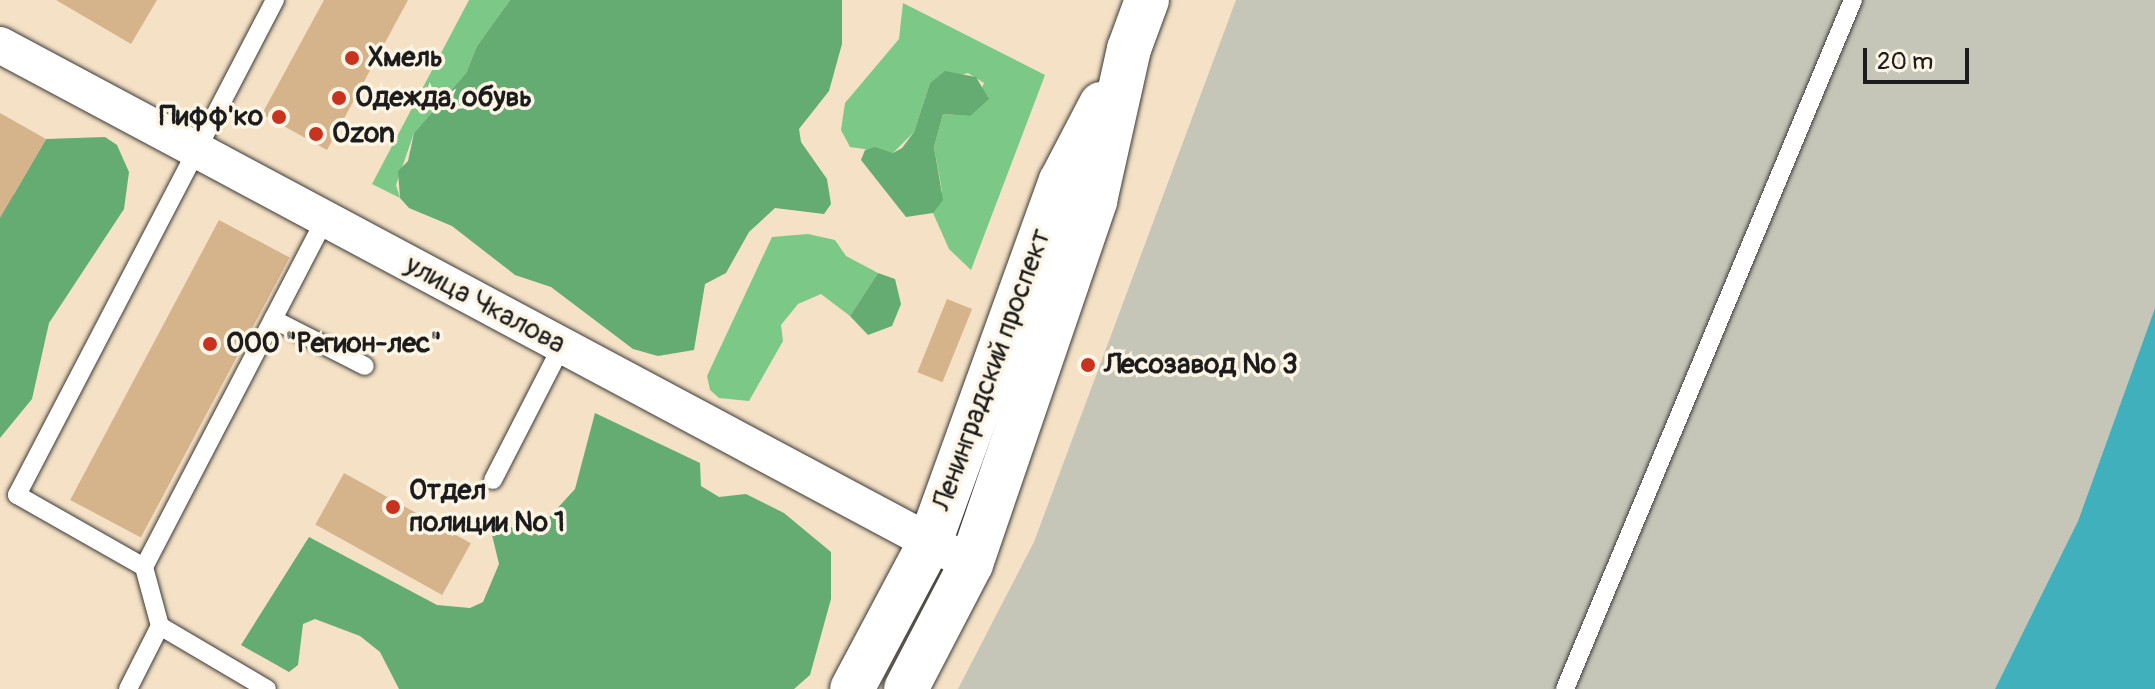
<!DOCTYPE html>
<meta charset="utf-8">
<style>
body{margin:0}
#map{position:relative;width:2155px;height:689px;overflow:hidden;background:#f4e1c6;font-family:Pangolin,sans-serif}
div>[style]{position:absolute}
.industrial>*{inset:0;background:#c5c5b8}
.green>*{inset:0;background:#7cc886}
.forest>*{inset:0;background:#65ac73}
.water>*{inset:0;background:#41b0bd}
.building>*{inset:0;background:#d5b38b;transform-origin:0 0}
.roads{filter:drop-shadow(0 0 2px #3c3a36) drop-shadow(0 0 2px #3c3a36)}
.lane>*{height:18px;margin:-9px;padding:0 9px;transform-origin:9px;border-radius:9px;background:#fff}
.street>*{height:36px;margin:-18px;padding:0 18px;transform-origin:18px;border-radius:18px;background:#fff}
.primary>*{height:44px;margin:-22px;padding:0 22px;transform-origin:22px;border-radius:22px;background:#fff}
.dots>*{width:22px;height:22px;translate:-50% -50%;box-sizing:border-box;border:4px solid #fcf5e5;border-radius:50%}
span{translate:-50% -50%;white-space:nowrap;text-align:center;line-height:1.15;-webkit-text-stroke:7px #fcf5e5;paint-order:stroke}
.poi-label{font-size:28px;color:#1c1c1c;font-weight:700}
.left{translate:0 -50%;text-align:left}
.right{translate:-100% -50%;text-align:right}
.street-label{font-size:28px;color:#1c1c1c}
.scale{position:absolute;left:1863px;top:48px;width:106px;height:36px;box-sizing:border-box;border:4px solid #1c1c1c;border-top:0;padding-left:10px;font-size:24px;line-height:28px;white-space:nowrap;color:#1c1c1c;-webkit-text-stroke:6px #fcf5e5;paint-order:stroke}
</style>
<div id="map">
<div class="industrial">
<i style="clip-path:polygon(1236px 0,2155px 0,2155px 308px,2078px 521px,1995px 689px,958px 689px,1034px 542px)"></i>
</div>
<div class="green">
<i style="clip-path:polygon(469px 0,510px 0,477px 46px,466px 73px,414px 133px,396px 185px,400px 198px,372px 184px)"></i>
<i style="clip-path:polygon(903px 3px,1045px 75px,971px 270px,949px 249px,933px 213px,942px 191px,934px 147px,943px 114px,970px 116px,984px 83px,968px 73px,930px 83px,914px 132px,893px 153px,850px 147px,841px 130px,845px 103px,899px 39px)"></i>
<i style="clip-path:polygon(808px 234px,835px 240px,846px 256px,878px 273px,850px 316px,821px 294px,798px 304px,781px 325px,783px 341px,749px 401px,719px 398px,710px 390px,707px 376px,772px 237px)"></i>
</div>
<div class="forest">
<i style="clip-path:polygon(510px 0,842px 0,842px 44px,829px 91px,799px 129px,801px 142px,827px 179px,831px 204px,824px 214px,775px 208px,749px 232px,726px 273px,705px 284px,694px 350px,658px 356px,633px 349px,551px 287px,515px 275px,452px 226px,409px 208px,400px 198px,398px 171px,408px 161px,414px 133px,466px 73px,477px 46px)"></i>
<i style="clip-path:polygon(945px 71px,976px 77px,989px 99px,970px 116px,943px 114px,934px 147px,943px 200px,933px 213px,906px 217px,861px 160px,865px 150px,875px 147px,893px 153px,902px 148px,914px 132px,930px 83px)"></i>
<i style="clip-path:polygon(105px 137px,117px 145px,129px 172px,124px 209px,49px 323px,32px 399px,0 438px,0 196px,14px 194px,46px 139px)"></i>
<i style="clip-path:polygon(878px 273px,895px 279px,901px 304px,892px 326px,868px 335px,850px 316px)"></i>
<i style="clip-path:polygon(595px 413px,700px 463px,701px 486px,719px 497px,746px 494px,784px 513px,831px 552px,831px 599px,810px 675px,794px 689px,399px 689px,380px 652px,360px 636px,315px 619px,303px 624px,298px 665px,289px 672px,241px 645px,309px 537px,437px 605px,470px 608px,483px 602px,499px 564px,492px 535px,496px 521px,532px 536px,575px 489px)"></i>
</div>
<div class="water">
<i style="clip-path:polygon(2155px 308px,2155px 689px,1995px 689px,2078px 521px)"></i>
</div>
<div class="building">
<i style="clip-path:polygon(56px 0,157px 0,131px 44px)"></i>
<i style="clip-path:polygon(324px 0,408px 0,327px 150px,262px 114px)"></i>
<i style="clip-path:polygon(0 113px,46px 139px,0 218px)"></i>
<i style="left:219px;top:220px;width:80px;height:317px;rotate:28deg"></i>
<i style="left:947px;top:299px;width:27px;height:79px;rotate:22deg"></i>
<i style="left:344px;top:473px;width:145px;height:59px;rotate:29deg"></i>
</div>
<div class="roads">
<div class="lane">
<i style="left:273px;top:319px;width:103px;rotate:27.1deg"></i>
<i style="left:493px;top:480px;width:151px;rotate:-62.8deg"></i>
<i style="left:144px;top:567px;width:146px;rotate:-150.4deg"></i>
<i style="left:17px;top:495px;width:558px;rotate:-62.47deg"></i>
<i style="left:160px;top:626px;width:61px;rotate:-105.2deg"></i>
<i style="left:144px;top:567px;width:391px;rotate:-62.5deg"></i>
<i style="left:128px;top:689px;width:71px;rotate:-63.1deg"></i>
<i style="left:160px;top:626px;width:124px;rotate:30.5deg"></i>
<i style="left:1565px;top:689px;width:747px;rotate:-67.32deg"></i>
</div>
<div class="street">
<i style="left:0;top:45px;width:1101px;rotate:28.12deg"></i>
</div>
<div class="primary">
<i style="left:852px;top:689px;width:166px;rotate:-62deg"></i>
<i style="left:930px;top:542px;width:384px;rotate:-70.1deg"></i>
<i style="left:1061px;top:181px;width:87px;rotate:-62.5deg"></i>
<i style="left:906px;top:689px;width:141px;rotate:-62.5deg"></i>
<i style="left:971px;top:564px;width:384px;rotate:-71.1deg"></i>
<i style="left:1095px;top:201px;width:156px;rotate:-77.4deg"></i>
<i style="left:1129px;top:49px;width:52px;rotate:-69.8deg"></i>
</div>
</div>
<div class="dots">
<i style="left:352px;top:58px;background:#c8321e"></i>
<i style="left:339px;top:98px;background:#c8321e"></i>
<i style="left:279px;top:117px;background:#c8321e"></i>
<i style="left:316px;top:134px;background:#c8321e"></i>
<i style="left:210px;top:344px;background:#c8321e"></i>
<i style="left:1088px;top:365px;background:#c8321e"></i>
<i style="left:393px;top:507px;background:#c8321e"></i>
</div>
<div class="poi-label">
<span class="left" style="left:368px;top:58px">Хмель</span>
<span class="left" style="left:355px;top:98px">Одежда, обувь</span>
<span class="right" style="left:263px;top:117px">Пифф'ко</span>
<span class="left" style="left:332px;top:134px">Ozon</span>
<span class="left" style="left:226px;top:344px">ООО "Регион-лес"</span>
<span class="left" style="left:1104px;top:365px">Лесозавод № 3</span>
<span class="left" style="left:409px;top:507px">Отдел<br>полиции № 1</span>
</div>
<div class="street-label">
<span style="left:485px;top:305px;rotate:28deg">улица Чкалова</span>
<span style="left:992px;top:370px;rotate:-70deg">Ленинградский проспект</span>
</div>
<div class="scale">20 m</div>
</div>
